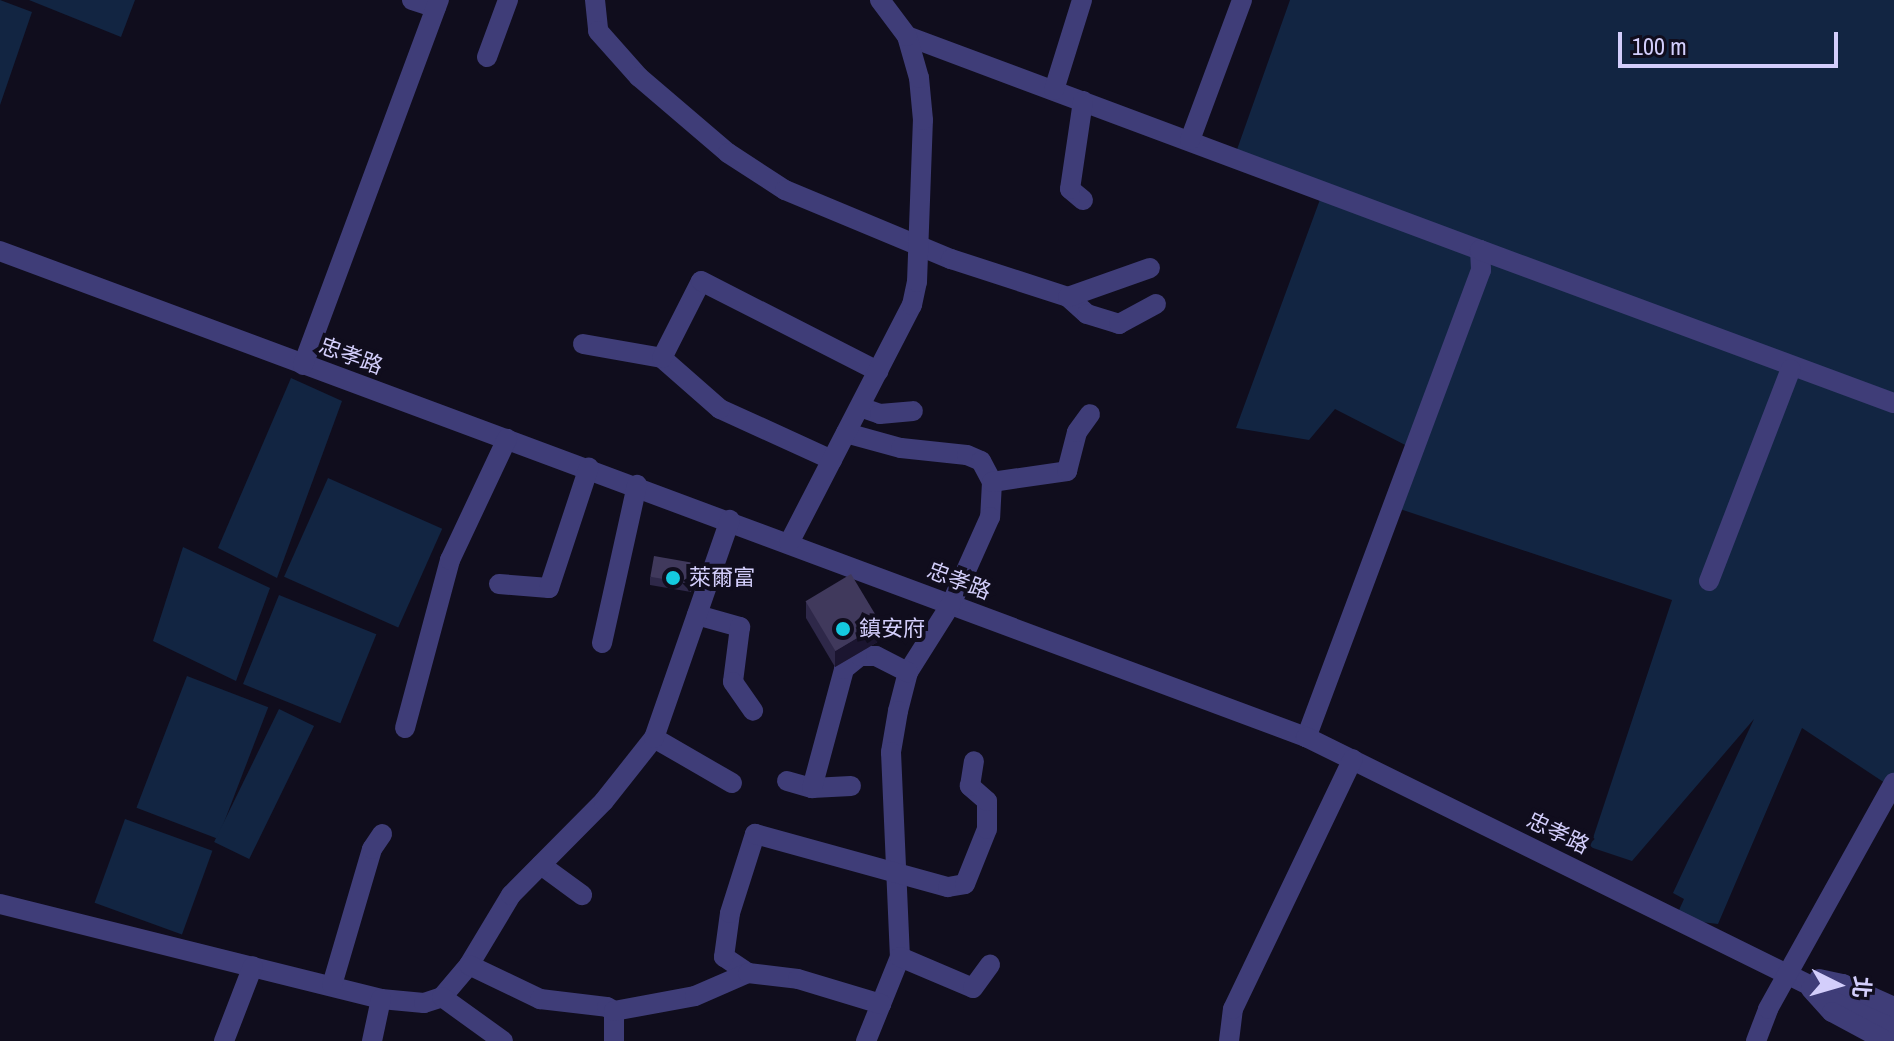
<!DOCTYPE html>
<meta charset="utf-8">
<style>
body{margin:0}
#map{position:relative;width:1894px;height:1041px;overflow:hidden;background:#100d1d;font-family:"Archivo Narrow","Noto Sans TC",sans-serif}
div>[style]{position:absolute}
.water>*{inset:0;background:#122542;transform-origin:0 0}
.minor>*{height:20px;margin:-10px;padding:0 10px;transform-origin:10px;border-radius:10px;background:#3f3d78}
.wall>*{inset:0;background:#2e2849}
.shaded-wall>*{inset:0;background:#1b1530}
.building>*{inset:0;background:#40395c;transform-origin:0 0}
.dots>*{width:22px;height:22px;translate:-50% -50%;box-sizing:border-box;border:4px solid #100d1d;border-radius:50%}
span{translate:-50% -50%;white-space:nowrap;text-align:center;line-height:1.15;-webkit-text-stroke:8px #100d1d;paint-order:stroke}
.street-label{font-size:22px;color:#d3cefb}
.poi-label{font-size:22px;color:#d3cefb}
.left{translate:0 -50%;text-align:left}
.north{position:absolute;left:1798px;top:945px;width:80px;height:80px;-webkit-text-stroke:6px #100d1d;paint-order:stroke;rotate:95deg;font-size:22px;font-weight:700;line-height:32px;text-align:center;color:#d3cefb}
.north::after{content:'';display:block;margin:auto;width:28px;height:36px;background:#d3cefb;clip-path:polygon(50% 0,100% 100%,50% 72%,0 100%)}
.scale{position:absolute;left:1618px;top:32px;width:220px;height:36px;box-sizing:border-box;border:4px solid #d3cefb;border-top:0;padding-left:10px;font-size:24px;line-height:28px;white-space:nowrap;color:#d3cefb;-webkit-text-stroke:6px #100d1d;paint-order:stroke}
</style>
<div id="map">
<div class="water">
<i style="clip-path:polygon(0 0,32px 12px,0 105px)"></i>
<i style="clip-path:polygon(29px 0,135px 0,121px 37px)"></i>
<i style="clip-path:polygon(1290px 0,1894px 0,1894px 789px,1802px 728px,1718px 924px,1675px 919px,1684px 899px,1673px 893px,1754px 719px,1632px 861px,1590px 847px,1672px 600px,1400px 509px,1413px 449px,1335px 409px,1309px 440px,1236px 428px,1322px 194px,1234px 158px)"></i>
<i style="clip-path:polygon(291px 378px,342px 401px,277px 578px,218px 548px)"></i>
<i style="left:328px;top:478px;width:125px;height:108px;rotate:24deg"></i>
<i style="clip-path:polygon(183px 547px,270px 588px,236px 681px,153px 641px)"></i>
<i style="left:279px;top:595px;width:105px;height:96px;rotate:22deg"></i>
<i style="left:187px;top:676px;width:87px;height:141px;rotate:21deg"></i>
<i style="left:279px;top:709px;width:39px;height:148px;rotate:26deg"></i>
<i style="left:125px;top:819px;width:93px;height:89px;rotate:20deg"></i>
</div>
<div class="minor">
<i style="left:412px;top:0;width:25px;rotate:18deg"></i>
<i style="left:595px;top:0;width:31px;rotate:84deg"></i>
<i style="left:598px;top:31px;width:62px;rotate:48.3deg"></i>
<i style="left:639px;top:77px;width:117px;rotate:40.5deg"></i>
<i style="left:728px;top:153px;width:68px;rotate:33deg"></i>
<i style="left:785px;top:190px;width:180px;rotate:22.6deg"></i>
<i style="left:951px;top:259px;width:123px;rotate:18deg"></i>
<i style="left:1068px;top:297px;width:25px;rotate:42deg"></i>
<i style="left:1087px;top:314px;width:34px;rotate:17deg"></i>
<i style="left:1119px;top:324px;width:42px;rotate:-28.4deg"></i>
<i style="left:907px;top:36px;width:612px;rotate:20.48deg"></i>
<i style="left:1480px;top:250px;width:20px;rotate:87deg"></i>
<i style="left:1481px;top:270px;width:499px;rotate:110.5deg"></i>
<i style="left:487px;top:57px;width:61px;rotate:-69.8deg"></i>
<i style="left:1054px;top:90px;width:94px;rotate:-72.7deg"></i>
<i style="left:1190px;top:140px;width:149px;rotate:-69.6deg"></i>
<i style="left:1083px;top:200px;width:17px;rotate:-140deg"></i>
<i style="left:1070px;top:189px;width:89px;rotate:-81.6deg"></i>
<i style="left:1480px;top:250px;width:441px;rotate:20.3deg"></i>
<i style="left:0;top:251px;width:1393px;rotate:20.41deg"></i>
<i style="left:1306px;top:737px;width:656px;rotate:26.25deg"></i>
<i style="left:1068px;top:297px;width:87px;rotate:-19.5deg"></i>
<i style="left:583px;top:344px;width:80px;rotate:10deg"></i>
<i style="left:303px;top:365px;width:390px;rotate:-69.6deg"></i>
<i style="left:860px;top:407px;width:21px;rotate:19deg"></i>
<i style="left:880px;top:414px;width:33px;rotate:-5deg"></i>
<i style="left:846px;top:433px;width:57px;rotate:15.3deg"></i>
<i style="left:901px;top:448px;width:66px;rotate:6.1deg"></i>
<i style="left:967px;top:455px;width:15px;rotate:23deg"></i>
<i style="left:981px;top:461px;width:24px;rotate:62deg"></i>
<i style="left:992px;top:482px;width:35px;rotate:93deg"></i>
<i style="left:990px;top:517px;width:95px;rotate:114.1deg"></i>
<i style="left:951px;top:604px;width:80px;rotate:122.3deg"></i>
<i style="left:908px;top:672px;width:40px;rotate:104.4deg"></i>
<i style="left:898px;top:711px;width:42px;rotate:99.7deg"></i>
<i style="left:891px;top:752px;width:205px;rotate:87.5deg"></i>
<i style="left:900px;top:957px;width:91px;rotate:112deg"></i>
<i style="left:832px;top:460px;width:123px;rotate:-155.5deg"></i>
<i style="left:720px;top:409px;width:77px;rotate:-138.7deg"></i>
<i style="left:662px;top:358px;width:86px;rotate:-63.1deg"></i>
<i style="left:701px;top:281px;width:199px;rotate:27deg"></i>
<i style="left:992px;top:482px;width:76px;rotate:-8.3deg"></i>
<i style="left:1067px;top:471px;width:40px;rotate:-75.6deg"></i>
<i style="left:1077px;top:432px;width:22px;rotate:-54deg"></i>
<i style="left:789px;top:543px;width:268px;rotate:-62.7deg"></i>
<i style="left:912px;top:305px;width:24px;rotate:-78deg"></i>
<i style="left:917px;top:282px;width:162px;rotate:-87.9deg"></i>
<i style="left:923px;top:120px;width:42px;rotate:-95.4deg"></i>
<i style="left:919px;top:78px;width:44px;rotate:-105.9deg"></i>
<i style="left:907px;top:36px;width:45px;rotate:-126.9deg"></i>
<i style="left:1709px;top:581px;width:227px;rotate:-68.9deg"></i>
<i style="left:499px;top:584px;width:50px;rotate:4.6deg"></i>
<i style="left:549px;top:588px;width:127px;rotate:-71.7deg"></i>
<i style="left:697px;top:615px;width:45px;rotate:15.6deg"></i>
<i style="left:740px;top:627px;width:55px;rotate:97.3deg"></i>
<i style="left:733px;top:682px;width:35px;rotate:55deg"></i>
<i style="left:602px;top:643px;width:162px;rotate:-77.5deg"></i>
<i style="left:405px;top:728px;width:174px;rotate:-75deg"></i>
<i style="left:450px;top:560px;width:134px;rotate:-64.8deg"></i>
<i style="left:654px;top:738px;width:90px;rotate:30deg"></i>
<i style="left:787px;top:781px;width:26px;rotate:16deg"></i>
<i style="left:812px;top:788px;width:39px;rotate:-3deg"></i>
<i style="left:812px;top:788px;width:123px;rotate:-74.9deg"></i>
<i style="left:844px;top:669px;width:21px;rotate:-39deg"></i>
<i style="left:860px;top:656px;width:16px"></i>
<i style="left:876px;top:656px;width:36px;rotate:27deg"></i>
<i style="left:541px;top:865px;width:51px;rotate:36.2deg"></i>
<i style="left:0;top:904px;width:393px;rotate:14deg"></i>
<i style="left:381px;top:999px;width:43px;rotate:5.3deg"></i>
<i style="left:424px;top:1003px;width:19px;rotate:-18deg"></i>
<i style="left:442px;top:997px;width:42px;rotate:-49.8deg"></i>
<i style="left:469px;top:965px;width:82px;rotate:-59deg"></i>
<i style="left:511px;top:895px;width:132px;rotate:-45.3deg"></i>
<i style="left:604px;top:801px;width:80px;rotate:-51.6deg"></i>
<i style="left:654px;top:738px;width:231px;rotate:-70.8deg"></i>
<i style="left:900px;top:957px;width:79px;rotate:23deg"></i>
<i style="left:973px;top:988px;width:29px;rotate:-54deg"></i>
<i style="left:469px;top:965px;width:79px;rotate:25.6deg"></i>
<i style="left:540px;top:999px;width:67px;rotate:6.8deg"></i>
<i style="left:607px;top:1007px;width:8px;rotate:30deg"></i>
<i style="left:614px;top:1011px;width:30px;rotate:90deg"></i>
<i style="left:748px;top:973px;width:29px;rotate:-146deg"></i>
<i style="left:724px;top:957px;width:44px;rotate:-82.2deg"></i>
<i style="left:730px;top:913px;width:83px;rotate:-72.4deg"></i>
<i style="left:755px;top:834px;width:200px;rotate:15.4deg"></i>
<i style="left:948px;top:887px;width:17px;rotate:-10deg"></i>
<i style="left:965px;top:884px;width:59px;rotate:-68.2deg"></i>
<i style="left:987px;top:829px;width:28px;rotate:-90deg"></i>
<i style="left:987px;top:801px;width:23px;rotate:-139deg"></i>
<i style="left:970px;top:786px;width:25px;rotate:-81deg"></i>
<i style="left:1819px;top:979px;width:25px;rotate:12deg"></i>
<i style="left:1843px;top:984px;width:56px;rotate:24.3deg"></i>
<i style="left:332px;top:985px;width:142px;rotate:-73.6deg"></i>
<i style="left:372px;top:849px;width:18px;rotate:-56deg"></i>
<i style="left:1811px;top:989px;width:31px;rotate:48deg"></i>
<i style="left:1832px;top:1012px;width:61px;rotate:28.2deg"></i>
<i style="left:442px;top:997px;width:75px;rotate:35.8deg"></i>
<i style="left:614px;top:1011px;width:82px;rotate:-10.5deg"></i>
<i style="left:695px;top:996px;width:58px;rotate:-23.5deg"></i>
<i style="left:748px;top:973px;width:50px;rotate:6.8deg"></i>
<i style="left:798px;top:979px;width:87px;rotate:16.8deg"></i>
<i style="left:224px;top:1041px;width:80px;rotate:-68.9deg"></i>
<i style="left:372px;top:1041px;width:43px;rotate:-77.9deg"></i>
<i style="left:1229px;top:1041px;width:32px;rotate:-83deg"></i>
<i style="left:1233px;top:1009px;width:277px;rotate:-64.4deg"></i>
<i style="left:1756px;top:1041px;width:34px;rotate:-69deg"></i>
<i style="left:1768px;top:1009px;width:259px;rotate:-60.9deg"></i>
</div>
<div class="wall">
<i style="clip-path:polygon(695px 571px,691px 592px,650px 585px,650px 577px)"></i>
<i style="clip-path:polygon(806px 602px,881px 640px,835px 667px,806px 618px)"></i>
</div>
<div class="shaded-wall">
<i style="clip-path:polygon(881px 624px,881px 640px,835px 667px,835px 651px)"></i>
</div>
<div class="building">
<i style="left:654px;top:556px;width:42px;height:21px;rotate:10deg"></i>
<i style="left:851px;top:574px;width:58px;height:53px;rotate:59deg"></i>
</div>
<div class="dots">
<i style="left:673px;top:578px;background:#14cae0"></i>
<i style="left:843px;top:629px;background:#14cae0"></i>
</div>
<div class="street-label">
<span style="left:351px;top:356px;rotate:20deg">忠孝路</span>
<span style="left:959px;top:581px;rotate:21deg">忠孝路</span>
<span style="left:1558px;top:833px;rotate:26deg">忠孝路</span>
</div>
<div class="poi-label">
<span class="left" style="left:689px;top:578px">萊爾富</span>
<span class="left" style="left:859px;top:629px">鎮安府</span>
</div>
<div class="north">北</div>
<div class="scale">100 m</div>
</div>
